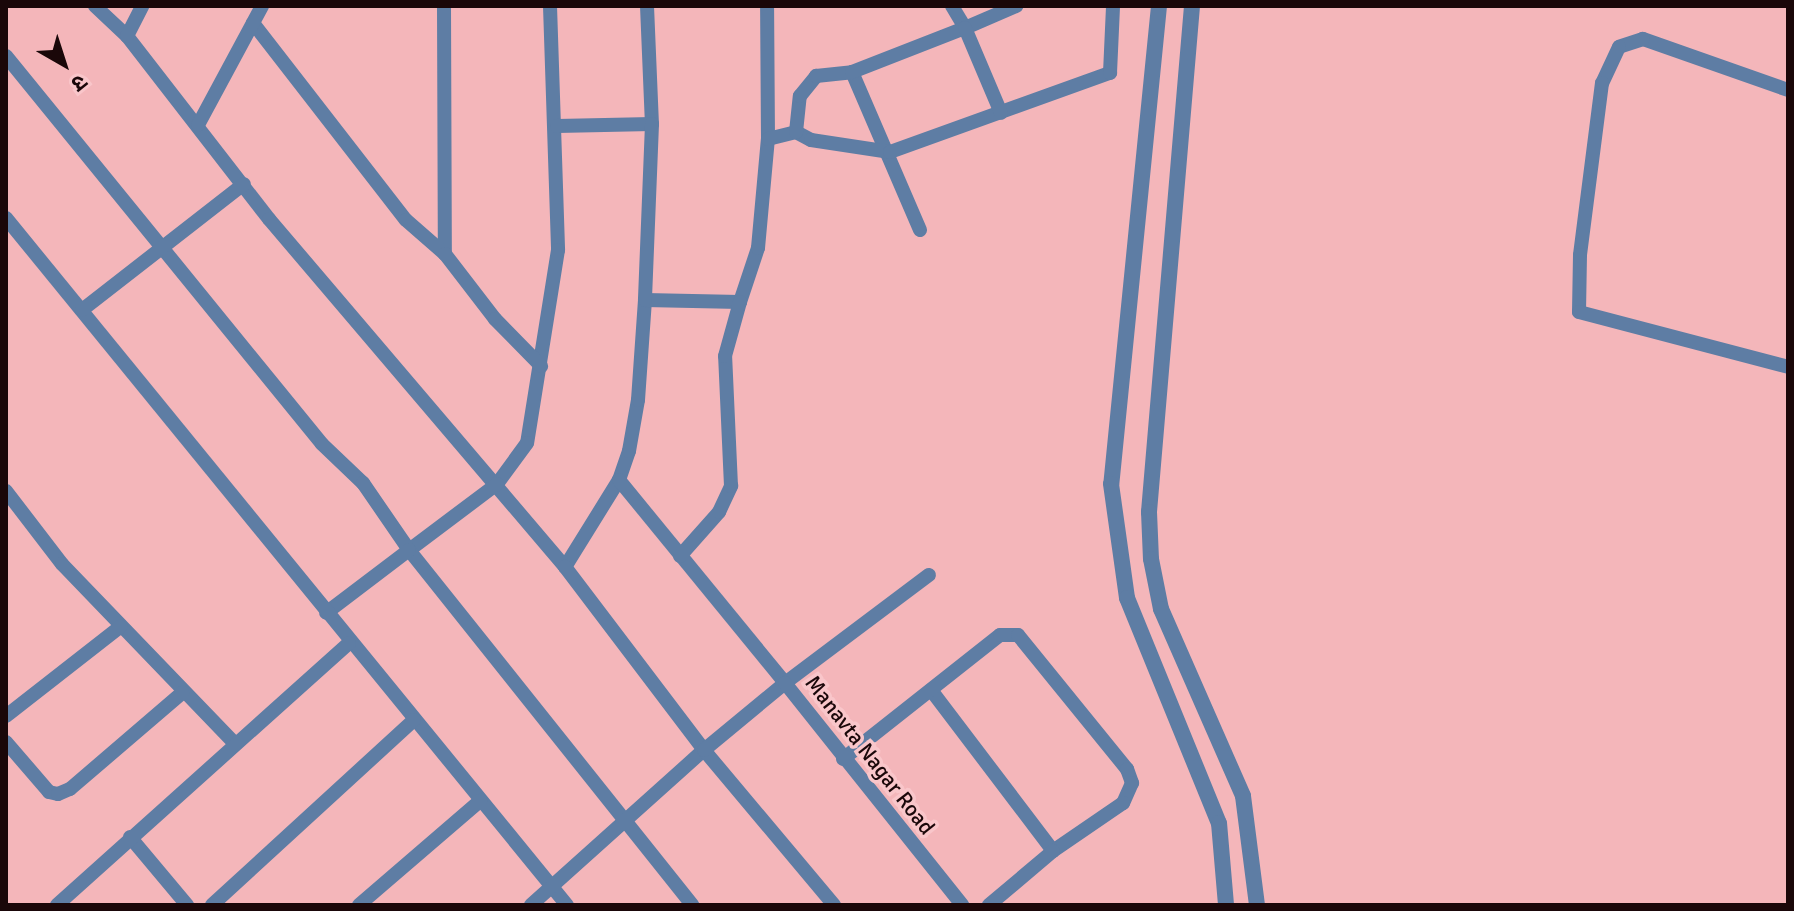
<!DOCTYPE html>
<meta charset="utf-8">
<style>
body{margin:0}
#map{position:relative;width:1794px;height:911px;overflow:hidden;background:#f4b6ba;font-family:Signika,"Noto Sans Devanagari",sans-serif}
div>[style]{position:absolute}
.minor>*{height:14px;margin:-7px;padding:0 7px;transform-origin:7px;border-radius:7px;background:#5e7da4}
.tertiary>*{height:16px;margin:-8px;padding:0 8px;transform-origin:8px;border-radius:8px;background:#5e7da4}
span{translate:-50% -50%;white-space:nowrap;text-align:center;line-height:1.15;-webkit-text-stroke:7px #f9c6ca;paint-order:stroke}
.street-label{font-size:22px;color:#1a0709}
.frame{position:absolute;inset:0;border:8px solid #1a0709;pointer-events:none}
.north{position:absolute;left:24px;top:24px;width:80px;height:80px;-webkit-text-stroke:6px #f9c6ca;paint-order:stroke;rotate:141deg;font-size:22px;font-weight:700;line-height:32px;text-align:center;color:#1a0709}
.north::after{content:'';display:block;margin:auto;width:28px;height:36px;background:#1a0709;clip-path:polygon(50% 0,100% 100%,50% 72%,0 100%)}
</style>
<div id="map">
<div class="minor">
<i style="left:95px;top:6px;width:44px;rotate:43.2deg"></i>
<i style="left:127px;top:36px;width:232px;rotate:52.2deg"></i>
<i style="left:269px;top:219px;width:457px;rotate:49.6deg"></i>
<i style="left:565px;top:567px;width:102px;rotate:-58.2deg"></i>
<i style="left:619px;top:480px;width:31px;rotate:-71deg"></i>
<i style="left:629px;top:451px;width:52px;rotate:-80deg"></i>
<i style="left:638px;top:400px;width:100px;rotate:-86deg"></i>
<i style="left:645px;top:300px;width:95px;rotate:1.2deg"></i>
<i style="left:740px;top:302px;width:57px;rotate:-71.6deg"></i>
<i style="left:758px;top:248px;width:109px;rotate:-84.8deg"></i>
<i style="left:768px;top:139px;width:133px;rotate:-90.4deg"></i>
<i style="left:444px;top:6px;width:248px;rotate:89.8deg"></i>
<i style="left:550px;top:6px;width:244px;rotate:88.1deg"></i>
<i style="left:558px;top:250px;width:195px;rotate:99.1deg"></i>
<i style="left:527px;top:443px;width:51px;rotate:126.2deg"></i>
<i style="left:497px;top:484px;width:110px;rotate:143.1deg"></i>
<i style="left:409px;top:550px;width:454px;rotate:51.4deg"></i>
<i style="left:647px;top:6px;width:118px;rotate:87.6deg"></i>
<i style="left:952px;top:6px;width:26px;rotate:59deg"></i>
<i style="left:965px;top:28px;width:56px;rotate:-23.3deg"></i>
<i style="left:253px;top:23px;width:249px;rotate:52.2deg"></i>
<i style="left:406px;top:220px;width:52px;rotate:41.1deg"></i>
<i style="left:445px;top:254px;width:82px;rotate:52.4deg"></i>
<i style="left:495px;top:319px;width:66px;rotate:45.6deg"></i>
<i style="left:127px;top:36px;width:34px;rotate:-63deg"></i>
<i style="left:6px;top:56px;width:500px;rotate:50.84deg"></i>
<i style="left:322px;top:444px;width:57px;rotate:43.6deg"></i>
<i style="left:363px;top:483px;width:81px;rotate:55.5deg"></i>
<i style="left:409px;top:550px;width:104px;rotate:142.8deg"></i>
<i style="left:852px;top:72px;width:172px;rotate:66.7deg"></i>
<i style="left:1788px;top:90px;width:154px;rotate:-160.6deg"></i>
<i style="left:1643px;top:39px;width:25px;rotate:162deg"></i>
<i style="left:1619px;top:47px;width:40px;rotate:115deg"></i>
<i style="left:1602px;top:83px;width:173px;rotate:97.3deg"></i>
<i style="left:1580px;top:255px;width:57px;rotate:91deg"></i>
<i style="left:1579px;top:312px;width:216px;rotate:14.7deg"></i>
<i style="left:198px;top:125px;width:135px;rotate:-61.7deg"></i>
<i style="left:557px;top:126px;width:95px;rotate:-1.2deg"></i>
<i style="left:652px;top:124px;width:176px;rotate:92.3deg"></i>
<i style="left:796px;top:132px;width:17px;rotate:28deg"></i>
<i style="left:811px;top:140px;width:80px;rotate:8.6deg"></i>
<i style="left:890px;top:152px;width:234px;rotate:-19.8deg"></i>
<i style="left:1110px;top:73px;width:67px;rotate:-87.4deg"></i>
<i style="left:768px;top:139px;width:29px;rotate:-14deg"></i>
<i style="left:796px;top:132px;width:36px;rotate:-84deg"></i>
<i style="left:800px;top:96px;width:26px;rotate:-51deg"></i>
<i style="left:816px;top:76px;width:36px;rotate:-6deg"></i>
<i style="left:852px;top:72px;width:121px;rotate:-21.3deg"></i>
<i style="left:965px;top:28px;width:92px;rotate:67deg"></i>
<i style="left:6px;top:218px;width:887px;rotate:50.77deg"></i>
<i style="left:82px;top:310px;width:205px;rotate:-37.9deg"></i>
<i style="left:619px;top:480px;width:262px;rotate:50.7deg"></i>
<i style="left:785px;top:683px;width:180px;rotate:-36.9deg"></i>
<i style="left:6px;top:491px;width:92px;rotate:52.5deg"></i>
<i style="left:62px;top:564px;width:248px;rotate:46.1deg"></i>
<i style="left:680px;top:556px;width:59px;rotate:-48.4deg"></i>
<i style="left:719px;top:512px;width:29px;rotate:-65deg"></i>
<i style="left:731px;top:486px;width:130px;rotate:-92.6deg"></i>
<i style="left:725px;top:356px;width:56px;rotate:-74.5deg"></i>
<i style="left:931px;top:690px;width:202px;rotate:52.8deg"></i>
<i style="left:6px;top:716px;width:145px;rotate:-38deg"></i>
<i style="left:6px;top:742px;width:66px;rotate:49.3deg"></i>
<i style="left:49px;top:792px;width:9px;rotate:13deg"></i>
<i style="left:58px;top:794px;width:13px;rotate:-23deg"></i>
<i style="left:70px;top:789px;width:148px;rotate:-40.6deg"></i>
<i style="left:843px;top:759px;width:200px;rotate:-38.3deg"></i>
<i style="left:1000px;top:635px;width:18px"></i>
<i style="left:1018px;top:635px;width:173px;rotate:50.9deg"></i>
<i style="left:1127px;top:769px;width:15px;rotate:70deg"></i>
<i style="left:1132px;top:783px;width:22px;rotate:114deg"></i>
<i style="left:1123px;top:803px;width:85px;rotate:145.6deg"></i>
<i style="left:1053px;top:851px;width:84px;rotate:139.8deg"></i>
<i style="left:130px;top:837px;width:89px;rotate:50deg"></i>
<i style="left:57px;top:905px;width:392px;rotate:-41.9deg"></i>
<i style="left:212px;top:905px;width:274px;rotate:-42.5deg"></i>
<i style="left:359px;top:905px;width:160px;rotate:-40.7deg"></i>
<i style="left:531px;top:905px;width:232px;rotate:-41.9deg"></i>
<i style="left:704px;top:750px;width:230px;rotate:-127.2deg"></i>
<i style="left:834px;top:905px;width:202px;rotate:-130deg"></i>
<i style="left:704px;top:750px;width:105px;rotate:-39.6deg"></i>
<i style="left:785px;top:683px;width:284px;rotate:51.4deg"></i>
</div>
<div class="tertiary">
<i style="left:1159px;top:6px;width:480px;rotate:95.7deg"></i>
<i style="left:1111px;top:484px;width:115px;rotate:82deg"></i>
<i style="left:1127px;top:598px;width:243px;rotate:67.8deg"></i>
<i style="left:1219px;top:823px;width:82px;rotate:85.1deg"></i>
<i style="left:1192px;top:6px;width:508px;rotate:94.86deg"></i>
<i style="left:1149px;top:512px;width:47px;rotate:87.6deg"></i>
<i style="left:1151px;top:559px;width:51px;rotate:78.7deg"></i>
<i style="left:1161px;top:609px;width:204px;rotate:66.3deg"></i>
<i style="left:1243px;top:796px;width:110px;rotate:82.7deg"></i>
</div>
<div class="street-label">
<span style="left:870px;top:755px;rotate:52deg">Manavta Nagar Road</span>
</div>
<div class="frame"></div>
<div class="north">उ</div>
</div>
